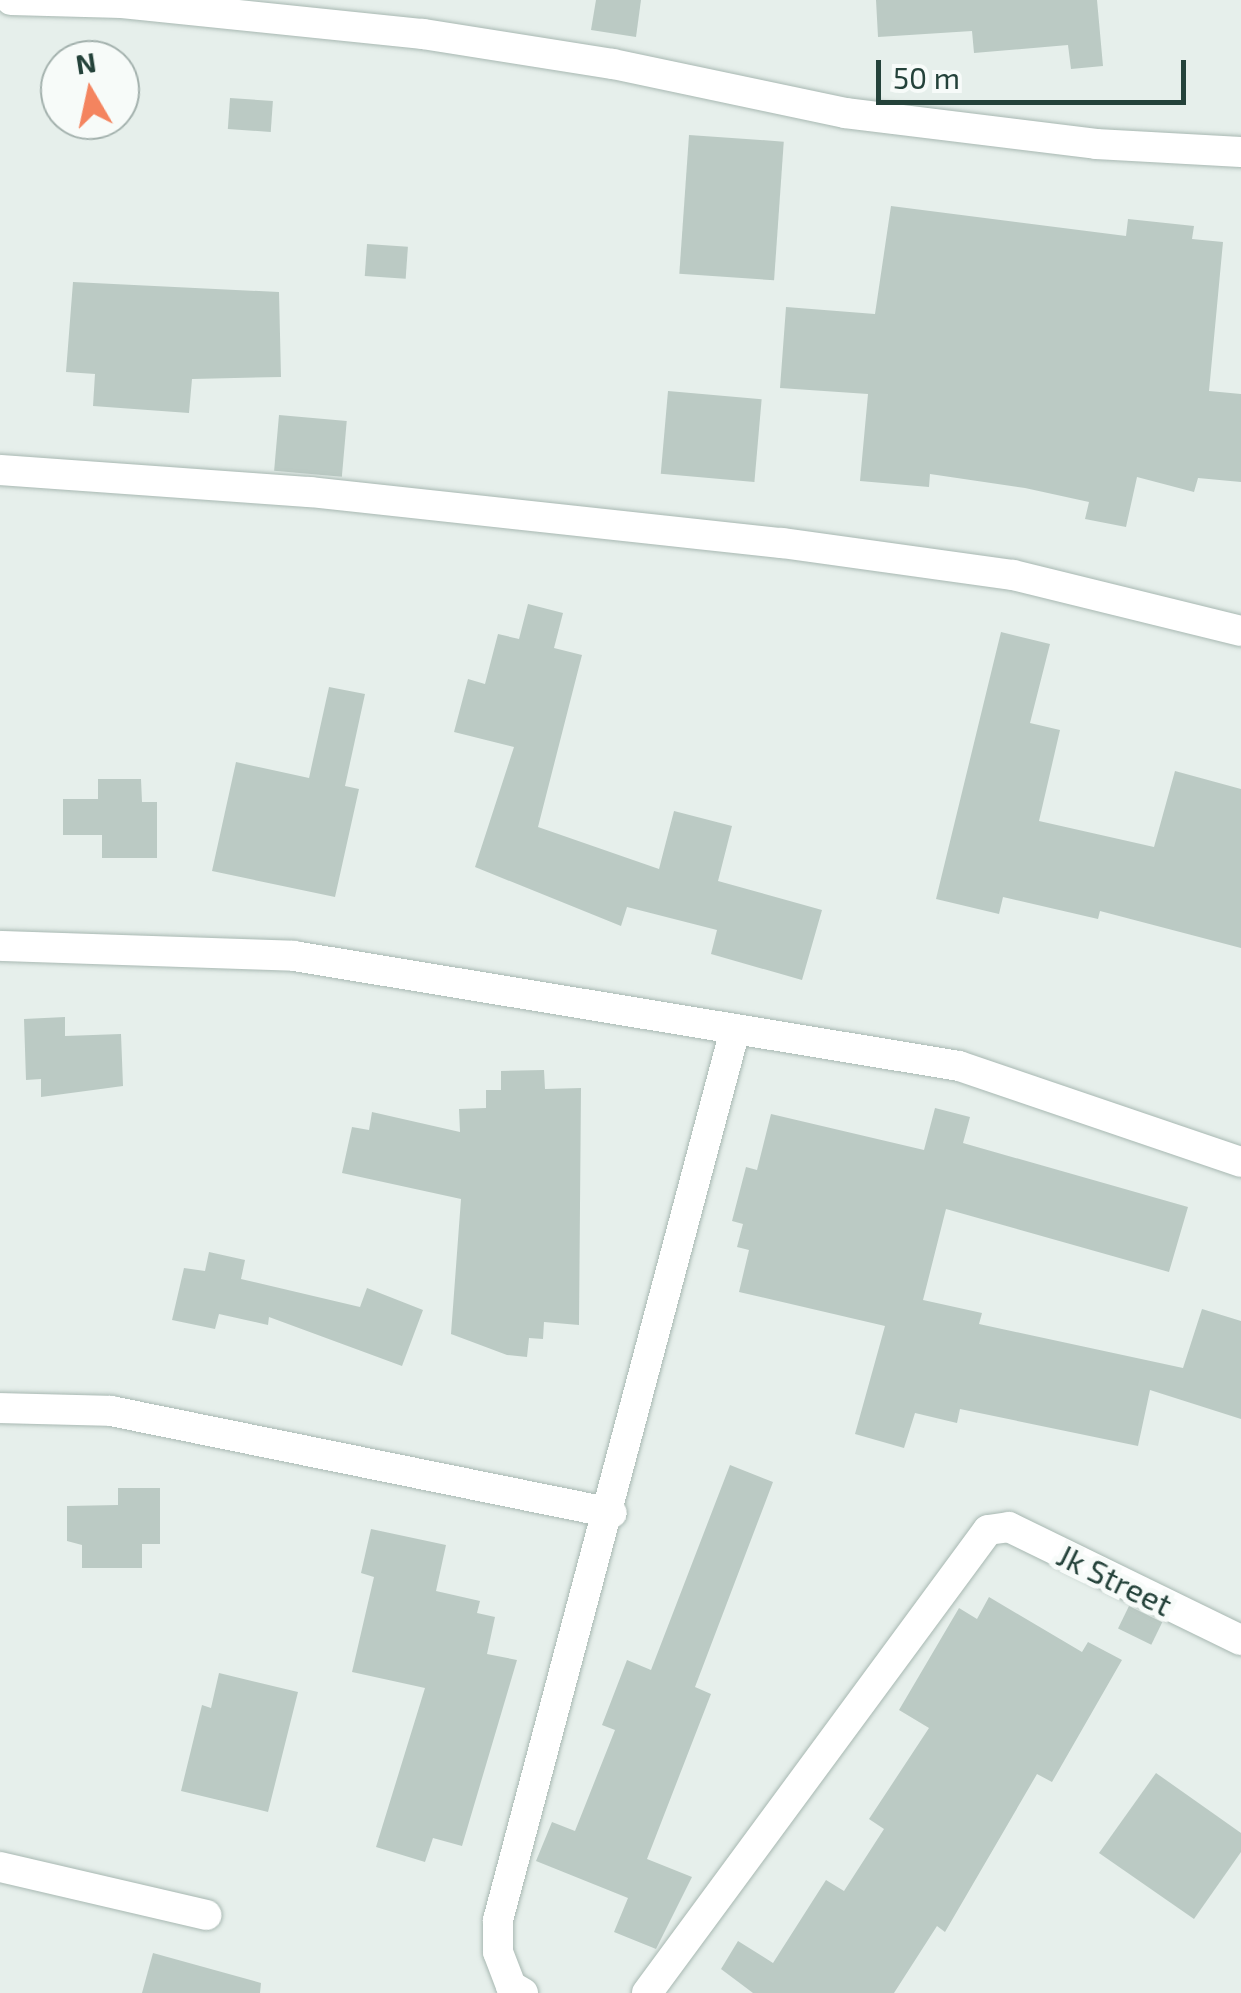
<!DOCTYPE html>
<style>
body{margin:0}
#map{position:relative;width:1241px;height:1993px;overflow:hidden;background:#e6efeb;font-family:"Exo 2",sans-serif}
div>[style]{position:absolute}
.building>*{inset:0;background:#bbcac4;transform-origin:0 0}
.roads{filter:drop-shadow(0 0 2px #a8b8b2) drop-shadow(0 0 2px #a8b8b2)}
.minor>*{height:30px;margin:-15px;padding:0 15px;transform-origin:15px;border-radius:15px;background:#fff}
span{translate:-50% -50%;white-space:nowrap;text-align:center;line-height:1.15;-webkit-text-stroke:10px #f7fbf9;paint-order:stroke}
.street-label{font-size:32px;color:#24423a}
.north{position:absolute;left:40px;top:40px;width:100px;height:100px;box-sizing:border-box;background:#f7fbf9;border:2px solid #a3b1ad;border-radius:50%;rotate:351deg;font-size:28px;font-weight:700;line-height:40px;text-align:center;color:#24423a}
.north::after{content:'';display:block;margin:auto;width:35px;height:45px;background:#f4845f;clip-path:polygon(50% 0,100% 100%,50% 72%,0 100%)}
.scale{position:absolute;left:876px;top:60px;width:310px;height:45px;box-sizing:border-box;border:5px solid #24423a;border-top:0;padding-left:12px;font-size:30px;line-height:35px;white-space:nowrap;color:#24423a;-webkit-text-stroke:8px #f7fbf9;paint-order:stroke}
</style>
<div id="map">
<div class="building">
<i style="clip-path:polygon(596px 0,641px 0,636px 37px,591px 30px)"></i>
<i style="clip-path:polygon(876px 0,1097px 0,1103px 66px,1071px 69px,1068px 45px,974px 53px,972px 31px,878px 37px)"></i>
<i style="left:230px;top:98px;width:43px;height:31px;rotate:4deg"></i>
<i style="left:689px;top:135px;width:95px;height:139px;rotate:4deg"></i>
<i style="clip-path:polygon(891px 206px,1126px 236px,1128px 219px,1194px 226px,1192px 239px,1223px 242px,1209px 391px,1241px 394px,1241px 482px,1198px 478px,1194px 492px,1137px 477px,1126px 527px,1085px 519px,1089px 502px,1025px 488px,930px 474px,929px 487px,860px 481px,868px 394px,780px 388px,786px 307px,875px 314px)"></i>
<i style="left:367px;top:244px;width:41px;height:32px;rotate:4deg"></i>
<i style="clip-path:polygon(73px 282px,279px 292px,281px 377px,192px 379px,189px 413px,93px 406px,95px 374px,66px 372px)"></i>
<i style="left:668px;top:391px;width:94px;height:83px;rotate:5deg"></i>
<i style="left:279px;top:415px;width:68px;height:56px;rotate:5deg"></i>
<i style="clip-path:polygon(528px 604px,563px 613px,554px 648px,582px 655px,538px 827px,659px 869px,674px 811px,732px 826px,718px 881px,822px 910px,802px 980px,711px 954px,717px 930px,627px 907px,621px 926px,475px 867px,514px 747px,454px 732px,468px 679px,485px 684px,498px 634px,519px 639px)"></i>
<i style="clip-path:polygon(1001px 632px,1050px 644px,1030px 723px,1060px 730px,1039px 821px,1154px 847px,1175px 771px,1241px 789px,1241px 948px,1100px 911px,1098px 919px,1003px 897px,999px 914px,936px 899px)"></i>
<i style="clip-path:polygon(329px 687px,365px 694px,345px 786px,359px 789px,335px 897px,212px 871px,236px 762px,309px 778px)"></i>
<i style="clip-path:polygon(98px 779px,141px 779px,142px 802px,157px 802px,157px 858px,102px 858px,102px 835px,63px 835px,63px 799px,98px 799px)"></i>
<i style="clip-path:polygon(65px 1017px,65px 1036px,121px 1034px,123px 1086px,41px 1097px,41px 1079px,26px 1080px,24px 1019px)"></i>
<i style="clip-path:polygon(544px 1070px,545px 1089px,581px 1088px,579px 1325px,544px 1322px,543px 1339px,529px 1338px,527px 1357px,507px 1355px,451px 1334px,461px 1199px,342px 1173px,352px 1127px,369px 1130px,372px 1112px,460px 1132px,459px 1109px,486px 1108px,486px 1090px,501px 1090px,501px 1071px)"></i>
<i style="clip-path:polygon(935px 1108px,970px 1117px,963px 1143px,1188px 1207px,1169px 1272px,946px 1209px,923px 1300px,982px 1313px,979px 1324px,1183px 1368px,1202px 1309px,1241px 1321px,1241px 1419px,1150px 1390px,1138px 1446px,960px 1409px,957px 1423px,915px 1413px,904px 1448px,855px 1434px,885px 1326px,739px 1292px,749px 1250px,737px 1247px,743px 1224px,732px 1221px,746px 1167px,757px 1170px,771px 1114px,924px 1150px)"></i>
<i style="clip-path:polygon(209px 1252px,245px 1260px,241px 1279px,360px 1307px,367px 1288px,423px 1310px,402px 1366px,269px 1317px,268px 1325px,219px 1314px,215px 1329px,172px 1320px,184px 1268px,205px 1271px)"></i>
<i style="clip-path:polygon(730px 1465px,773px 1482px,695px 1687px,711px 1694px,647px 1859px,692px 1877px,656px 1949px,614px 1932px,628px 1898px,536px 1861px,552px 1822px,575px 1831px,615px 1730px,602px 1725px,627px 1660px,651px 1670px)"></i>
<i style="clip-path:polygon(118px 1488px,160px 1488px,160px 1544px,142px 1544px,142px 1568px,82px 1568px,82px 1545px,67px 1541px,67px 1506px,118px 1505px)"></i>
<i style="clip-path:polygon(371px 1529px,446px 1545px,436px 1591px,480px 1601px,477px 1613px,495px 1617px,487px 1654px,517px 1660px,462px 1846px,433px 1838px,425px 1862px,376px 1847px,425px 1688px,352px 1672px,374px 1577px,361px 1573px)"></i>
<i style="clip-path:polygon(989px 1597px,1082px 1652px,1088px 1642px,1122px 1660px,1052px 1782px,1037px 1774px,945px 1932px,937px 1926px,894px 1993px,753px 1993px,721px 1969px,738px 1941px,773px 1963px,826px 1880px,844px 1891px,884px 1829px,869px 1819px,929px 1728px,899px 1710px,959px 1608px,977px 1619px)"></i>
<i style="left:1129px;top:1606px;width:37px;height:25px;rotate:26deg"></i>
<i style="clip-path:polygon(219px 1673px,298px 1692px,268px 1812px,181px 1791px,202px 1705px,211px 1708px)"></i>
<i style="clip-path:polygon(1156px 1773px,1241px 1833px,1241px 1852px,1194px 1919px,1099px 1853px)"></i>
<i style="clip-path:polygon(153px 1953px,261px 1983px,260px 1993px,142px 1993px)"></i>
</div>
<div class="roads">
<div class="minor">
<i style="left:11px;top:0;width:111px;rotate:1.5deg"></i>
<i style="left:122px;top:3px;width:303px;rotate:5.9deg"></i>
<i style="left:423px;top:34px;width:192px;rotate:9deg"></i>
<i style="left:613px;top:64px;width:237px;rotate:11.9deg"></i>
<i style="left:845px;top:113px;width:253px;rotate:7deg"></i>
<i style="left:1096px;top:144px;width:145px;rotate:3.2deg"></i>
<i style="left:0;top:470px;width:311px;rotate:4.1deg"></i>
<i style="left:310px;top:492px;width:475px;rotate:6.2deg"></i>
<i style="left:782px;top:543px;width:233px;rotate:7.9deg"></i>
<i style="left:1013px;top:575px;width:235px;rotate:13.8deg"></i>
<i style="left:0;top:946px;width:294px;rotate:1.9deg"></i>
<i style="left:294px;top:956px;width:674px;rotate:9.39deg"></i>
<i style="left:959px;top:1066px;width:298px;rotate:18.8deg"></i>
<i style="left:0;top:1408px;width:111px;rotate:1.5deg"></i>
<i style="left:111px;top:1411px;width:511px;rotate:11.51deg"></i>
<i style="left:0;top:1867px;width:212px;rotate:13.1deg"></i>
<i style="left:523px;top:1993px;width:14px;rotate:-150deg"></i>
<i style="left:511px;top:1986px;width:36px;rotate:-111deg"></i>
<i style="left:498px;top:1952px;width:32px;rotate:-90deg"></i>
<i style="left:498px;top:1920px;width:921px;rotate:-75.09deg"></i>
<i style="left:647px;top:1993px;width:575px;rotate:-53.63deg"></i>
<i style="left:988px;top:1530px;width:21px;rotate:-8deg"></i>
<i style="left:1009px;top:1527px;width:258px;rotate:26deg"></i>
</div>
</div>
<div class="street-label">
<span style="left:1115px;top:1579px;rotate:26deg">Jk Street</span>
</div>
<div class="north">N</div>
<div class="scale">50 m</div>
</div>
